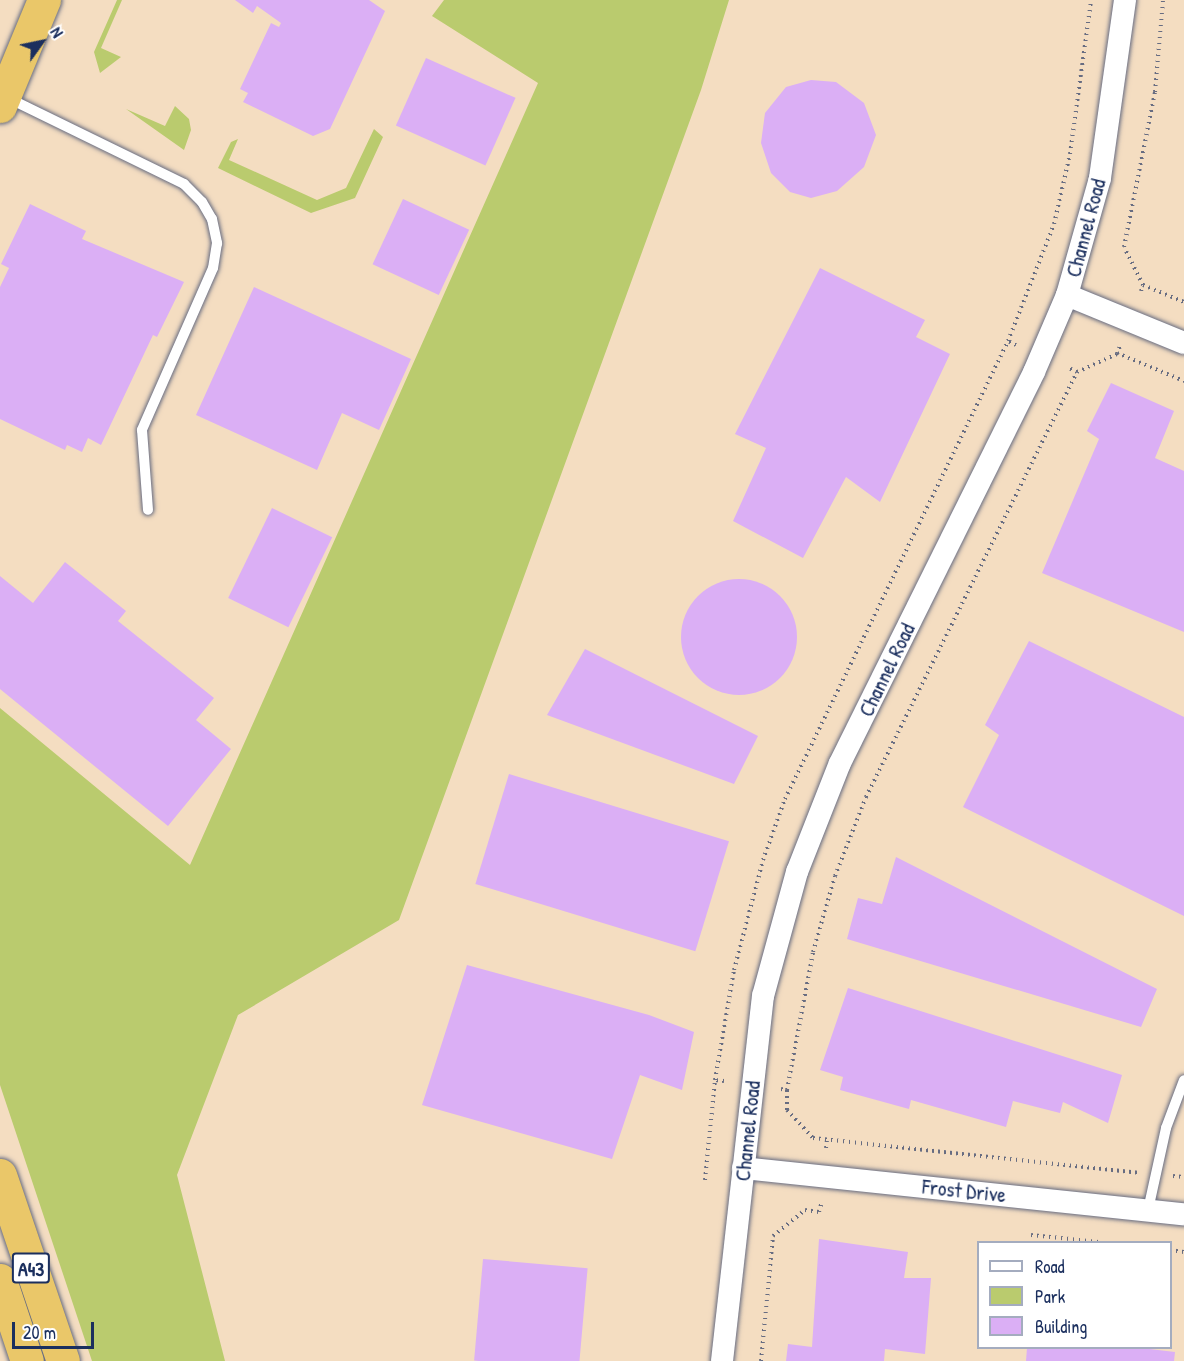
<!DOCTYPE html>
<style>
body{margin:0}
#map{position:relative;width:1184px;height:1361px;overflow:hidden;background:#f4ddc1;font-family:"Patrick Hand",sans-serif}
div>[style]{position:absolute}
.green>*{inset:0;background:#bacb6e}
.building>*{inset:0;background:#dbaff5;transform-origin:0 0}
.round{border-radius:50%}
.path>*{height:4px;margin-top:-2px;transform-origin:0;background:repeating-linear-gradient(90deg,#676c81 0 1.5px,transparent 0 6px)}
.roads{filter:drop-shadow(0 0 2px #676c81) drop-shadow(0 0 2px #676c81)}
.service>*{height:10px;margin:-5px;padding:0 5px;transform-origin:5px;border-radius:5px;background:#fff}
.minor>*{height:22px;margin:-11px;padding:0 11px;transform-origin:11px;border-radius:11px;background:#fff}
.trunk>*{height:33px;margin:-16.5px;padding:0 16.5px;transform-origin:16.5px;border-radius:16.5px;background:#eac769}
span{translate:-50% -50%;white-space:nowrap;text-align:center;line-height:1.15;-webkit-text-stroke:4.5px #fff;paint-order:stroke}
.shield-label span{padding:2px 4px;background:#fff;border:2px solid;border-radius:4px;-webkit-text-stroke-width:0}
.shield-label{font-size:20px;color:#1b2f5e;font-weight:700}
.street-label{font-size:21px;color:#1b2f5e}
.legend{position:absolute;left:977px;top:1241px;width:195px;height:108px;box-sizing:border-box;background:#fff;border:2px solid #a4acbf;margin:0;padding:8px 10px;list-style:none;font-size:18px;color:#1b2f5e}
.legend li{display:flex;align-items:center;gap:12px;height:30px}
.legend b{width:30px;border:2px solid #a4acbf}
.north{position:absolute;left:12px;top:12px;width:60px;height:60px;-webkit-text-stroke:4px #fff;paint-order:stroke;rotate:57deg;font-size:16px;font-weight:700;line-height:24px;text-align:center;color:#1b2f5e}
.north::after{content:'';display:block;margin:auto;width:21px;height:27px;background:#1b2f5e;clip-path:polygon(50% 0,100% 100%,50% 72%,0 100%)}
.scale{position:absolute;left:12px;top:1322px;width:82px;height:27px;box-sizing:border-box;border:3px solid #1b2f5e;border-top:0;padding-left:8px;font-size:18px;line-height:21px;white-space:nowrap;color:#1b2f5e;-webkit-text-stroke:4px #fff;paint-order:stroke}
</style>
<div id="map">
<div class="green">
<i style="clip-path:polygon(117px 0,122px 0,101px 48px,121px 57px,100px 73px,94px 52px)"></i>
<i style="clip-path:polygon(444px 0,729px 0,701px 90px,399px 920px,238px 1015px,177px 1175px,225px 1361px,92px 1361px,0 1085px,0 708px,190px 865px,538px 83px,432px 16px)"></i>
<i style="clip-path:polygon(175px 106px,189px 119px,191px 130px,184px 150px,126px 109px,165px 126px)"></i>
<i style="clip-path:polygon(374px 129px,383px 137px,355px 198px,311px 213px,218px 168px,231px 142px,238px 139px,229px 160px,317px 200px,346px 188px)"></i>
</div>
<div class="building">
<i style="clip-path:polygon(235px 0,369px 0,385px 11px,330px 129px,313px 136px,243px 102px,248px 93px,240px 89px,271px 23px,279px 27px,281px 23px,257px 6px,253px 13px)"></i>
<i style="left:426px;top:58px;width:98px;height:74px;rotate:24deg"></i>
<i style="clip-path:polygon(811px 80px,836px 82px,864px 103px,876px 135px,864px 167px,837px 191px,811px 198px,790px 192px,771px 173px,761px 143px,765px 113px,786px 87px)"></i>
<i style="left:403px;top:199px;width:73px;height:72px;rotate:25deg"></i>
<i style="clip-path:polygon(30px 204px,86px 231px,82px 239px,184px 282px,157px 337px,153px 335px,101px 445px,88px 438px,82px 452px,67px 445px,65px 450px,0 419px,0 287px,9px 268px,1px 264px)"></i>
<i style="clip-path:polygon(820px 268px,925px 320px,916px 337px,950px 354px,880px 502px,846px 477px,803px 558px,733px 521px,766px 448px,735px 434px)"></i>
<i style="clip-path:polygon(254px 287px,411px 359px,379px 430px,342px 413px,317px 470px,196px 415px)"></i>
<i style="clip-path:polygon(1111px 383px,1174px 411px,1155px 458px,1184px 471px,1184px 632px,1042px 573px,1099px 439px,1087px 431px)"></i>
<i style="left:272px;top:508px;width:67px;height:100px;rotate:26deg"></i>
<i style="clip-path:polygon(65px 562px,126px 611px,118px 621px,214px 698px,196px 720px,231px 749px,168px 826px,0 689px,0 576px,33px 603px)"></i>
<i class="round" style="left:681px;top:579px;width:116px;height:116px"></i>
<i style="clip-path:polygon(1029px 641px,1184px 717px,1184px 916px,963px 807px,999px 735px,985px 725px)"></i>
<i style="clip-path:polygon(585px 649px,758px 736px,734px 784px,547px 715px)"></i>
<i style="left:509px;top:774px;width:230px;height:115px;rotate:17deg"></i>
<i style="clip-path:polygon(896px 857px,1157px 989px,1141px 1027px,847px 939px,858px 898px,882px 904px)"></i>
<i style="clip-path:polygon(467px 965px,649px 1015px,694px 1032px,682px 1090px,640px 1075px,612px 1159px,422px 1105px)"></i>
<i style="clip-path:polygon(848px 988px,1122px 1075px,1108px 1123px,1063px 1102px,1060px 1113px,1013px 1101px,1006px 1127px,911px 1100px,909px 1109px,840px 1090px,843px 1077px,820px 1070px)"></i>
<i style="clip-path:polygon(819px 1239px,908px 1252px,904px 1278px,931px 1278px,925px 1354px,885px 1349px,884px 1361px,786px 1361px,788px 1344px,812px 1347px)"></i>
<i style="left:483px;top:1259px;width:105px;height:102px;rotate:5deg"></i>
<i style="clip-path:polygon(1027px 1348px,1141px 1348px,1175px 1352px,1174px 1361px,1026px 1361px)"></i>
</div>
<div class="path">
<i style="left:1143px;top:285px;width:44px;rotate:22.5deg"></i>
<i style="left:1141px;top:291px;width:6px;rotate:-72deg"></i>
<i style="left:1143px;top:285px;width:42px;rotate:-116.6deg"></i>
<i style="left:1124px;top:247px;width:158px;rotate:-78.7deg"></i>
<i style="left:1155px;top:92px;width:92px;rotate:-85deg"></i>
<i style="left:1016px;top:345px;width:9px;rotate:-153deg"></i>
<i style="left:1008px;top:341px;width:126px;rotate:-68.5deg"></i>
<i style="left:1054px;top:224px;width:72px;rotate:-77.1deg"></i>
<i style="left:1070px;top:154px;width:155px;rotate:-82.2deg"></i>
<i style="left:1117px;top:353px;width:73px;rotate:22.7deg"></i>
<i style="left:1077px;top:372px;width:44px;rotate:-24.2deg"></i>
<i style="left:1117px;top:354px;width:9px;rotate:-69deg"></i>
<i style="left:724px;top:1081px;width:9px;rotate:-174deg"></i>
<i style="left:715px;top:1080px;width:112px;rotate:-80.2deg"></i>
<i style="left:734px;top:970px;width:114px;rotate:-75.2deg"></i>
<i style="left:763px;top:860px;width:65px;rotate:-70.2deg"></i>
<i style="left:785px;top:799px;width:509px;rotate:-64.04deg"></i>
<i style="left:781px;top:1089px;width:6px;rotate:9deg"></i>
<i style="left:787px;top:1090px;width:140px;rotate:-79.3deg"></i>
<i style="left:813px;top:952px;width:79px;rotate:-73.9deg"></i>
<i style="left:835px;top:876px;width:85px;rotate:-68.6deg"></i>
<i style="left:866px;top:797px;width:474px;rotate:-63.6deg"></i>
<i style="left:1077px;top:372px;width:9px;rotate:-153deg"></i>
<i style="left:787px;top:1090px;width:20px;rotate:90deg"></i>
<i style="left:787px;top:1110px;width:38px;rotate:47deg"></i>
<i style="left:813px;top:1138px;width:327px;rotate:6.1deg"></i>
<i style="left:826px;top:1148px;width:8px;rotate:-83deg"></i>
<i style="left:1173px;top:1176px;width:11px;rotate:5deg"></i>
<i style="left:705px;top:1180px;width:100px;rotate:-84.3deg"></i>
<i style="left:1031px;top:1235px;width:68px;rotate:5.9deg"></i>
<i style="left:1170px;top:1250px;width:14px;rotate:8deg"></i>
<i style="left:761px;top:1361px;width:126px;rotate:-84.5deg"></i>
<i style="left:773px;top:1236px;width:41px;rotate:-39.1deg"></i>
<i style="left:805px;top:1210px;width:14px;rotate:8deg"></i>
<i style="left:819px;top:1212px;width:11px;rotate:-75deg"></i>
</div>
<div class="roads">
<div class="service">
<i style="left:8px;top:98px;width:196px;rotate:26deg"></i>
<i style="left:184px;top:184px;width:25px;rotate:45deg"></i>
<i style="left:202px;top:202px;width:20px;rotate:60deg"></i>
<i style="left:212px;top:219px;width:25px;rotate:78deg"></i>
<i style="left:217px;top:243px;width:25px;rotate:99deg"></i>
<i style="left:213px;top:268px;width:177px;rotate:113.7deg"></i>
<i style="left:142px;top:430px;width:80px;rotate:85.7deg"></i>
<i style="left:1148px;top:1210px;width:84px;rotate:-77.6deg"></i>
<i style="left:1166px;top:1128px;width:51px;rotate:-69.4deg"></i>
</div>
<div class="minor">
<i style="left:1067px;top:295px;width:126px;rotate:22.3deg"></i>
<i style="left:743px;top:1168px;width:443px;rotate:6deg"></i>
<i style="left:722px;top:1361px;width:367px;rotate:-83.6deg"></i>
<i style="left:763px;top:996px;width:129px;rotate:-74.7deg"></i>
<i style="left:797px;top:872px;width:117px;rotate:-68.5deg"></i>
<i style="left:840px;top:763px;width:436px;rotate:-63.6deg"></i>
<i style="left:1034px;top:372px;width:84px;rotate:-66.8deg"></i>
<i style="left:1067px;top:295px;width:122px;rotate:-74.2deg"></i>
<i style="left:1100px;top:178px;width:180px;rotate:-82deg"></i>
</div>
<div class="trunk">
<i style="left:0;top:106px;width:115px;rotate:-67.5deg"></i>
<i style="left:0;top:1175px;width:196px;rotate:71.3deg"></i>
<i style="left:0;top:1280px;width:85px;rotate:71.6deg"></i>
</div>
</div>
<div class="shield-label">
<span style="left:31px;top:1268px">A43</span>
</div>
<div class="street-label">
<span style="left:1086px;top:228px;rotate:-75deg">Channel Road</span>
<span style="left:887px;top:670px;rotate:-64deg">Channel Road</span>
<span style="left:748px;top:1131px;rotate:-84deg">Channel Road</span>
<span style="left:964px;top:1191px;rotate:6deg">Frost Drive</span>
</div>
<ul class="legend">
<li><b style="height:8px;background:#fff"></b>Road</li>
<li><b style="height:16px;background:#bacb6e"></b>Park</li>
<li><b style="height:16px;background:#dbaff5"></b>Building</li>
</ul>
<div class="north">N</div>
<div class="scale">20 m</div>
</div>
